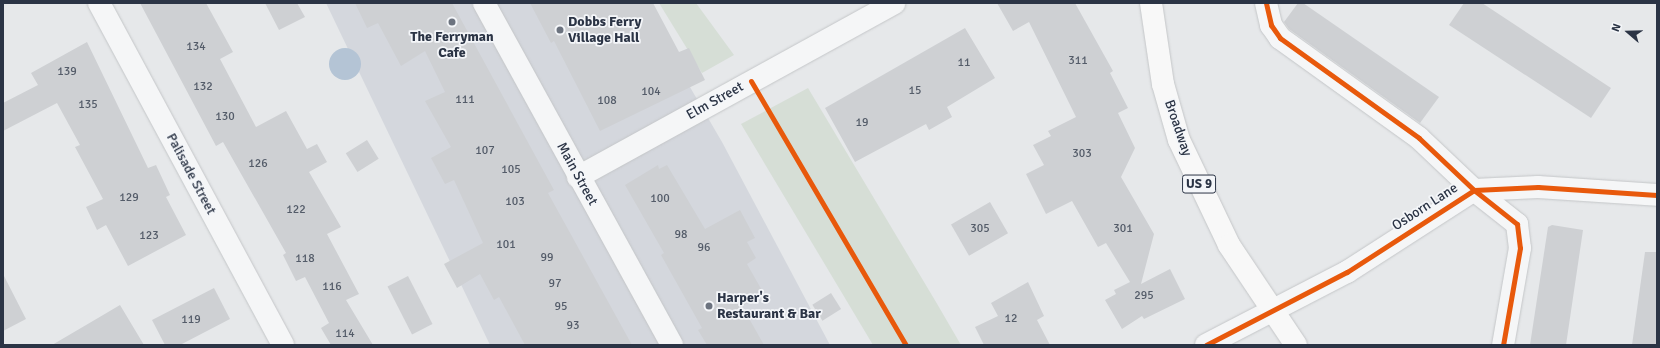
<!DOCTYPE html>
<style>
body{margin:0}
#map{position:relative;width:1660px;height:348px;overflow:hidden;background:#e6e8ea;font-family:Signika,sans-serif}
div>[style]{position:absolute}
.built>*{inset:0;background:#d4d7dd}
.green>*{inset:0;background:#d6ded6}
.water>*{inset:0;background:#b4c4d5}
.round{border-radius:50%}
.building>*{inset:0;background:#ced0d3;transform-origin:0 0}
.roads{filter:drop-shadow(0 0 1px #c4c6c8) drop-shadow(0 0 1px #c4c6c8)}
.street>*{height:22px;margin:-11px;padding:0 11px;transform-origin:11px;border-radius:11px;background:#f5f6f7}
.primary>*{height:22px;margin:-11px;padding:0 11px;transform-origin:11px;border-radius:11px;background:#f8f8f8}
.cycleway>*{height:5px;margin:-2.5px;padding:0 2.5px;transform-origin:2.5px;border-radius:2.5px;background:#e8590c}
.dots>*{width:11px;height:11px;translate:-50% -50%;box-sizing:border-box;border:2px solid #f4f6f9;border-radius:50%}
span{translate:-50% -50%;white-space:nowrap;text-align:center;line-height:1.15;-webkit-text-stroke:3.5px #f4f6f9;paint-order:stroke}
.number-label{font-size:12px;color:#545c69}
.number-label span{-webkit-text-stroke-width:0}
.shield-label span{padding:1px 3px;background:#f4f6f9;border:1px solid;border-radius:3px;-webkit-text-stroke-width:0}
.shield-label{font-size:13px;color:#2b3445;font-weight:700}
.poi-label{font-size:14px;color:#2b3445;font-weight:700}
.left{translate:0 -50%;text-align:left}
.street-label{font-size:14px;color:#2b3445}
.frame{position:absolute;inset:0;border:4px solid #2b3445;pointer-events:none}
.north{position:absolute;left:1608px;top:12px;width:40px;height:40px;-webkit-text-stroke:3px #f4f6f9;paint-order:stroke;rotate:290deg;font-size:11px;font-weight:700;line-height:16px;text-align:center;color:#2b3445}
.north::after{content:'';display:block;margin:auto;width:14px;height:18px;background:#2b3445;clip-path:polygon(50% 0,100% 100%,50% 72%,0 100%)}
</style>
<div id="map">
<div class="built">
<i style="clip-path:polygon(326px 3px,641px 3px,722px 142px,830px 345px,490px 345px)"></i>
</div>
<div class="green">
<i style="clip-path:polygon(659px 3px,696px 3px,734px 55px,702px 73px)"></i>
<i style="clip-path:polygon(808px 88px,936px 302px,961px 345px,873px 345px,741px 124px)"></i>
</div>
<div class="water">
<i class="round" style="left:329px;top:48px;width:32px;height:32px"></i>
</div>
<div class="building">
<i style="clip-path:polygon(140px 3px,206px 3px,233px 52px,220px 59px,256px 127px,286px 111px,307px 149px,317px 144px,327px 162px,309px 172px,341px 227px,327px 234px,359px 294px,346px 300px,373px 345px,331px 345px,321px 328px,329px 323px,305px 277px,296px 281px,283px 255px,286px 253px,223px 142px,216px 146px)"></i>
<i style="clip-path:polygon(265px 3px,297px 3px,305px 17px,279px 30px)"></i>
<i style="clip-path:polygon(355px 3px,452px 3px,554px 190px,548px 193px,632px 345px,525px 345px,499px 297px,494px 300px,480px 274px,457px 288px,444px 264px,483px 243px,454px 180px,445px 184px,431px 158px,451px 147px,425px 101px,445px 92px,425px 51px,401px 66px,378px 23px,367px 28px)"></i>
<i style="clip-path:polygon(530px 3px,653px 3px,679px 52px,689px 48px,705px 80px,600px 131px,554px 41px,551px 43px)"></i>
<i style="clip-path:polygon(997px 3px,1075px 3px,1113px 71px,1110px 73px,1128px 108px,1118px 113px,1135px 148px,1121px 177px,1154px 234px,1141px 284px,1170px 269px,1185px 299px,1144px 319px,1142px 316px,1122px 329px,1105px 300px,1116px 294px,1114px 290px,1130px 282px,1106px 243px,1098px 247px,1072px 201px,1046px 214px,1026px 174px,1044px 165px,1033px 145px,1051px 136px,1048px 131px,1076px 117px,1029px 22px,1013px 31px)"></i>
<i style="clip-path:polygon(1298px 3px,1303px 3px,1439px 97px,1420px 123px,1289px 29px,1284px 22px)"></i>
<i style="clip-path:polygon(1464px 3px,1482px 3px,1611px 88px,1591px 118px,1449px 25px)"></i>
<i style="clip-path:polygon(965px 28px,995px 78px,947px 107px,952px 117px,929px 130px,926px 124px,855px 162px,825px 108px)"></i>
<i style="clip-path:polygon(87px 42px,148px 168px,156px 165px,170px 195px,166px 197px,186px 235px,128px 266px,106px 225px,97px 230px,86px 207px,103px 199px,75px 147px,80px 145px,57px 103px,3px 131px,3px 103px,38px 85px,31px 73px)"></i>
<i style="left:367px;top:140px;width:22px;height:25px;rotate:58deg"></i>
<i style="clip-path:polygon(658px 165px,659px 169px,667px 165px,705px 229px,740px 210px,755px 238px,747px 242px,756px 258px,747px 264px,764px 294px,742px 306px,764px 345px,707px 345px,698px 330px,702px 328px,661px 255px,664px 253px,625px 185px)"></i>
<i style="left:990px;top:202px;width:36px;height:45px;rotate:60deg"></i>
<i style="clip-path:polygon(1552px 225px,1583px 230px,1566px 345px,1530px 345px,1548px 227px)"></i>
<i style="clip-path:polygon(1645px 252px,1657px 252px,1657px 345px,1632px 345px)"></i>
<i style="clip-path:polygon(3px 274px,26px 319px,3px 331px)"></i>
<i style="left:408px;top:276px;width:54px;height:23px;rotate:63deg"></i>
<i style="clip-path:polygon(1028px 282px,1044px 316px,1037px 320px,1050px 345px,984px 345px,975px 327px,998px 316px,991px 303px)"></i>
<i style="clip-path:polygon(214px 288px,230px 319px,180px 345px,165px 345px,152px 320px)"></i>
<i style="left:831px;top:293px;width:19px;height:22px;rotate:58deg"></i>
<i style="clip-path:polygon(120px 305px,144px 345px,52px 345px,98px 318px)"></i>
</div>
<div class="roads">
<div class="street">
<i style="left:99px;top:3px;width:388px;rotate:61.7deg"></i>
<i style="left:484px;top:3px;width:390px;rotate:61.2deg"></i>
<i style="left:1266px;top:3px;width:23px;rotate:77deg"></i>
<i style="left:1271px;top:25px;width:16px;rotate:55deg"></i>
<i style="left:1280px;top:38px;width:171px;rotate:35.7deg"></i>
<i style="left:1419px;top:138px;width:76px;rotate:43.4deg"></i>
<i style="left:1474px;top:190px;width:55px;rotate:38.3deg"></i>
<i style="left:1517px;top:224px;width:24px;rotate:83deg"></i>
<i style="left:1520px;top:248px;width:98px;rotate:99.9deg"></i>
<i style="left:578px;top:177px;width:361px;rotate:-28.8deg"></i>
<i style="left:1206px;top:345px;width:159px;rotate:-27.4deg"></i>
<i style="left:1347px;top:272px;width:151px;rotate:-32.8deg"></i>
<i style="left:1474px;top:190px;width:64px;rotate:-2.7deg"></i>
<i style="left:1538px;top:187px;width:119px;rotate:3.8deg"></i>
</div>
<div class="primary">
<i style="left:1151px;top:3px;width:82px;rotate:81.6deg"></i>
<i style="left:1163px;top:84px;width:58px;rotate:74.1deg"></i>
<i style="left:1179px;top:140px;width:116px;rotate:64.5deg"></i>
<i style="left:1229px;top:245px;width:120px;rotate:56.2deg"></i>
</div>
</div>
<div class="cycleway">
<i style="left:1266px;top:3px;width:23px;rotate:77deg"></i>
<i style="left:1271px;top:25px;width:16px;rotate:55deg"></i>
<i style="left:1280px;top:38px;width:171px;rotate:35.7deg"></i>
<i style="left:1419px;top:138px;width:76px;rotate:43.4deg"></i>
<i style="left:1474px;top:190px;width:55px;rotate:38.3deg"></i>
<i style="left:1517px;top:224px;width:24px;rotate:83deg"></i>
<i style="left:1520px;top:248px;width:98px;rotate:99.9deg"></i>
<i style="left:751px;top:81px;width:306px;rotate:59.6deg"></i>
<i style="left:1206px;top:345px;width:159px;rotate:-27.4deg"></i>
<i style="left:1347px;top:272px;width:151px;rotate:-32.8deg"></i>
<i style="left:1474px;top:190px;width:64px;rotate:-2.7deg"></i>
<i style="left:1538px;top:187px;width:119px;rotate:3.8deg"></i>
</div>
<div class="dots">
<i style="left:452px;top:22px;background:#6c737f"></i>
<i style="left:560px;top:30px;background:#6c737f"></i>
<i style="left:709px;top:306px;background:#6c737f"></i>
</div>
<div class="number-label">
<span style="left:196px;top:47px">134</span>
<span style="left:1078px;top:61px">311</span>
<span style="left:964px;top:63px">11</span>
<span style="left:67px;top:72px">139</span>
<span style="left:203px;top:87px">132</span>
<span style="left:915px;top:91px">15</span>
<span style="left:651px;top:92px">104</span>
<span style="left:465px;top:100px">111</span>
<span style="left:607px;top:101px">108</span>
<span style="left:88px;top:105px">135</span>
<span style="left:225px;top:117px">130</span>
<span style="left:862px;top:123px">19</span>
<span style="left:485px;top:151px">107</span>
<span style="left:1082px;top:154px">303</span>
<span style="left:258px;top:164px">126</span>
<span style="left:511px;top:170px">105</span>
<span style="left:129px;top:198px">129</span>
<span style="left:660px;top:199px">100</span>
<span style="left:515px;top:202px">103</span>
<span style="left:296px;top:210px">122</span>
<span style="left:980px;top:229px">305</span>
<span style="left:1123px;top:229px">301</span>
<span style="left:681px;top:235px">98</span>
<span style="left:149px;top:236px">123</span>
<span style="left:506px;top:245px">101</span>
<span style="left:704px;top:248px">96</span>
<span style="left:547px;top:258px">99</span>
<span style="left:305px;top:259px">118</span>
<span style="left:555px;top:284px">97</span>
<span style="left:332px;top:287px">116</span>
<span style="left:1144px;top:296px">295</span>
<span style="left:561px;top:307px">95</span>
<span style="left:1011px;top:319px">12</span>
<span style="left:191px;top:320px">119</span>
<span style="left:573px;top:326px">93</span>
<span style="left:345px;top:334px">114</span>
</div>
<div class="shield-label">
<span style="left:1199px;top:184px">US 9</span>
</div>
<div class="poi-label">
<span class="left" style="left:568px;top:30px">Dobbs Ferry<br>Village Hall</span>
<span style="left:452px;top:45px">The Ferryman<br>Cafe</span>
<span class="left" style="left:717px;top:306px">Harper's<br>Restaurant &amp; Bar</span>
</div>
<div class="street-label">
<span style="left:715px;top:101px;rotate:-29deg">Elm Street</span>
<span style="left:1178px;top:128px;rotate:71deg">Broadway</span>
<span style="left:191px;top:174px;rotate:62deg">Palisade Street</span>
<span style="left:577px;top:174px;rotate:61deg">Main Street</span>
<span style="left:1425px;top:207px;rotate:-33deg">Osborn Lane</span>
</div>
<div class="frame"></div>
<div class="north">N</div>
</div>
